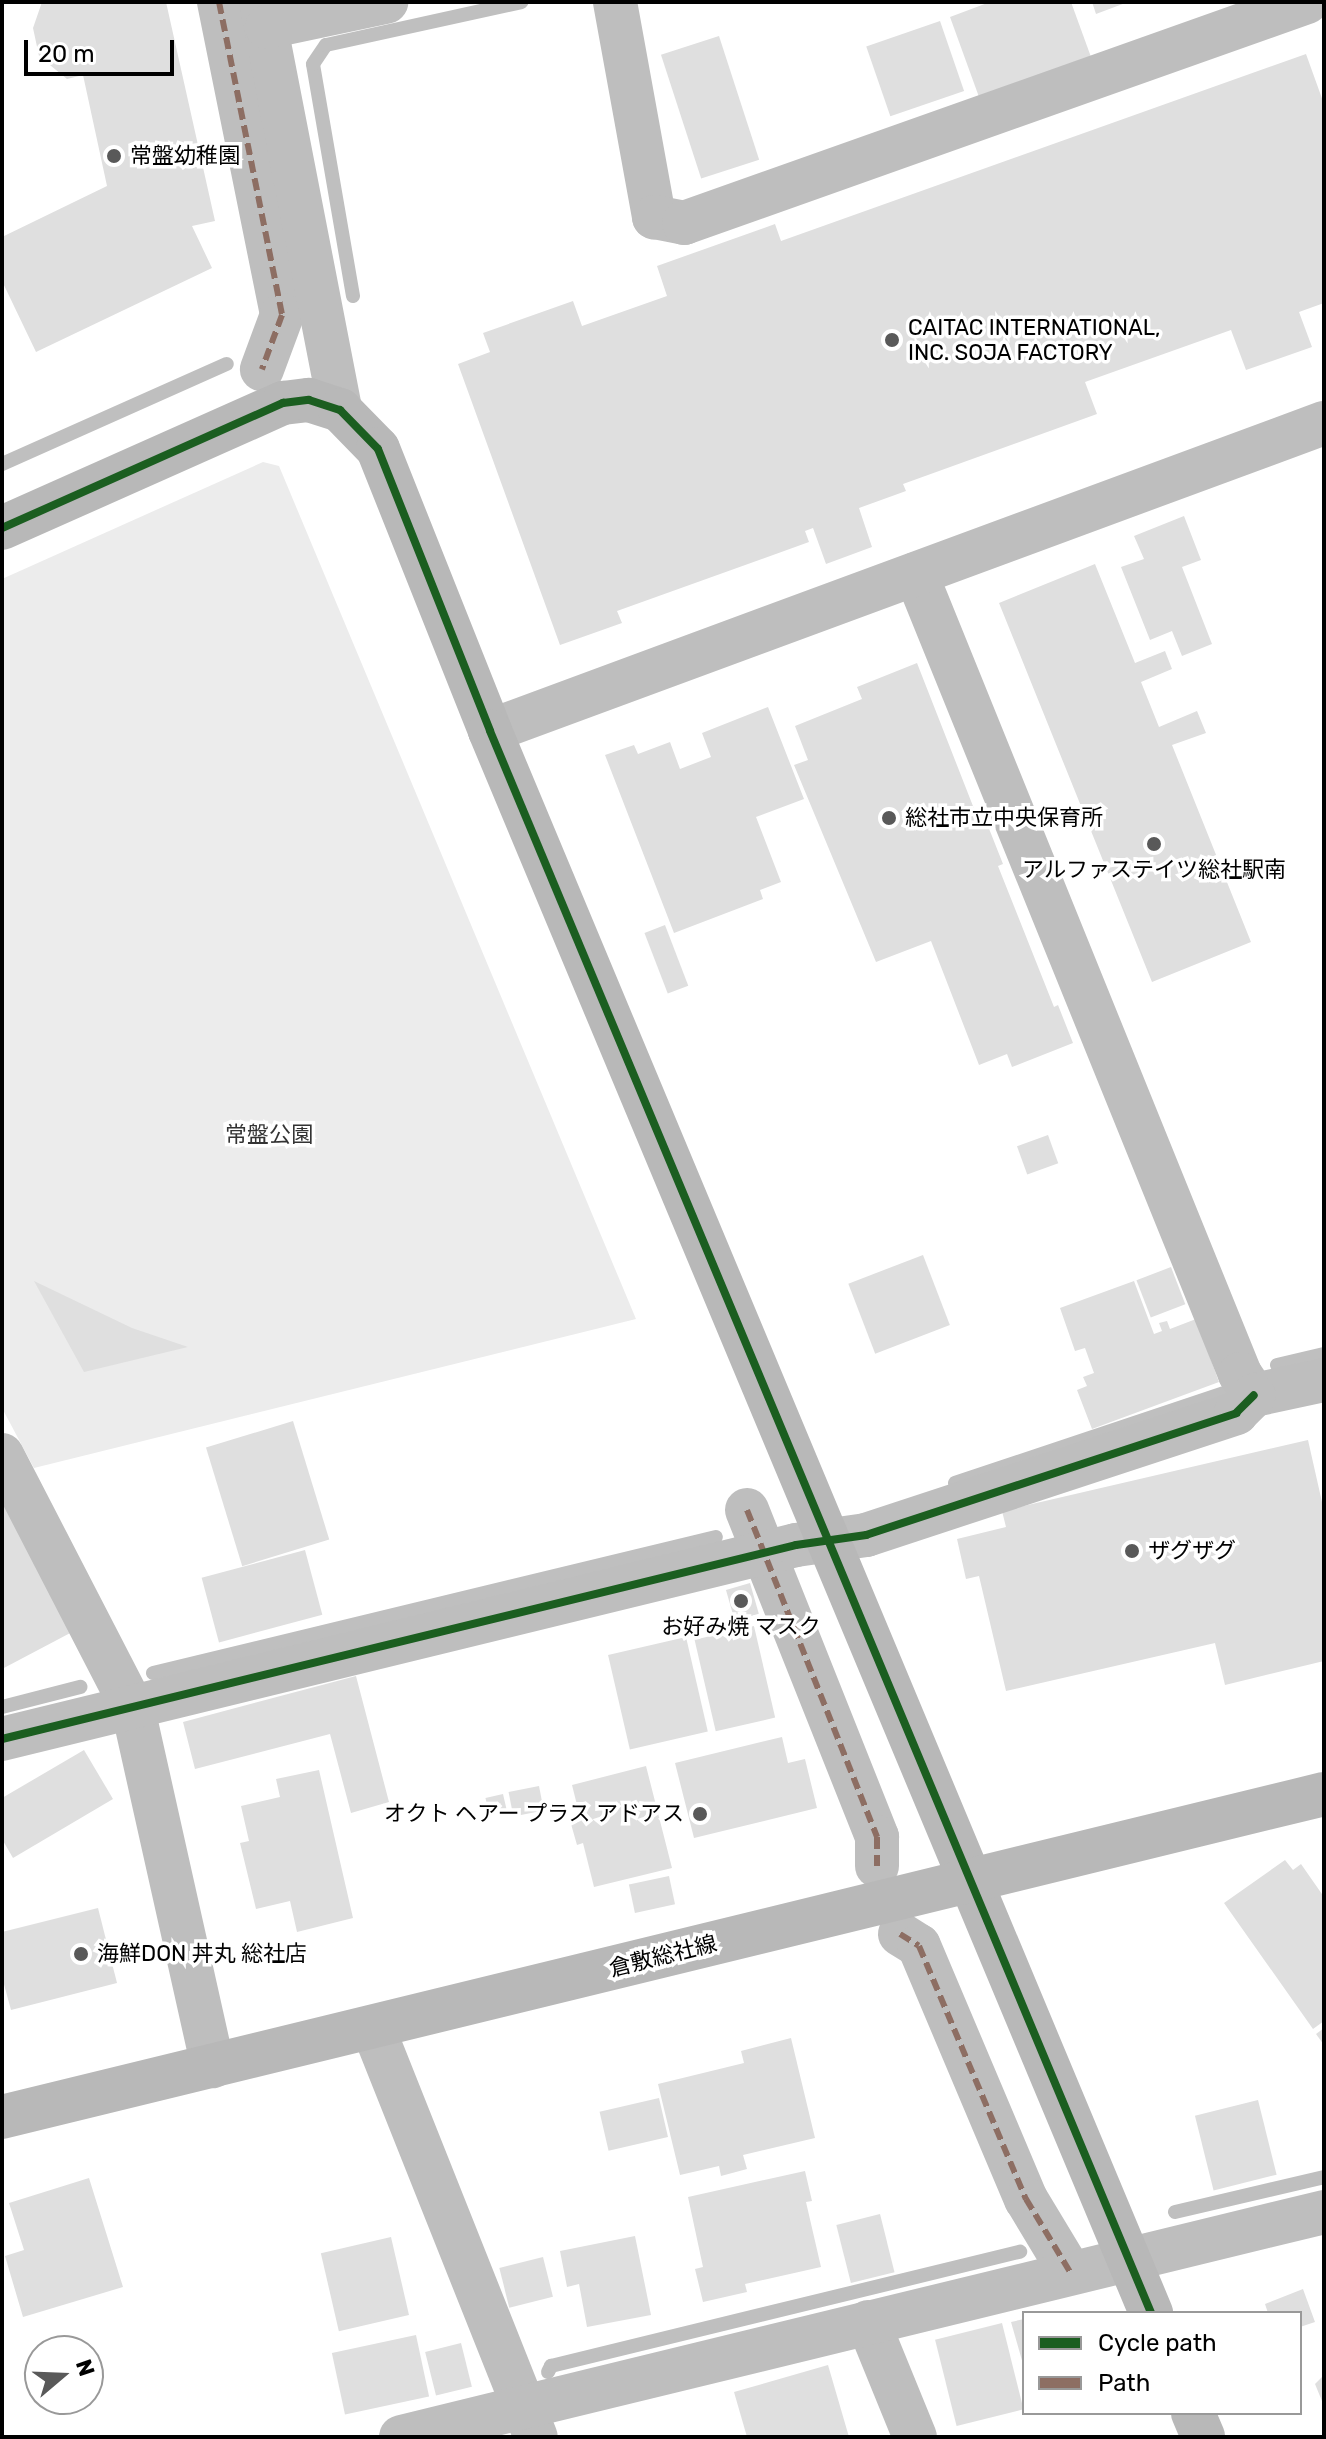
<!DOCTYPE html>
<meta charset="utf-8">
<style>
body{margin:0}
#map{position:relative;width:1326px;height:2439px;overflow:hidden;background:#fff;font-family:Rubik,"Noto Sans JP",sans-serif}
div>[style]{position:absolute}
.green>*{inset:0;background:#ececec}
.stream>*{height:14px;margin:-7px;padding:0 7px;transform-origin:7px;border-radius:7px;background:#bfbfbf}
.building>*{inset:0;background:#dfdfdf;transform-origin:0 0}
.street>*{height:44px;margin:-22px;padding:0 22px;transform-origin:22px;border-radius:22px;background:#bebebe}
.secondary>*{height:44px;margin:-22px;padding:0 22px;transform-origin:22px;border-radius:22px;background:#b8b8b8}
.quiet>*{height:6px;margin-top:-3px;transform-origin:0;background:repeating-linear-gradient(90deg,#8d6e63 0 12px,transparent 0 18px)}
.cycleway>*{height:8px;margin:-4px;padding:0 4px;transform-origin:4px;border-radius:4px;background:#1b5e20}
.dots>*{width:22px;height:22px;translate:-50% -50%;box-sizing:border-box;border:4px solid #fff;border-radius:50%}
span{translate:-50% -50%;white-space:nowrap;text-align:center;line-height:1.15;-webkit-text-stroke:7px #fff;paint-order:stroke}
.poi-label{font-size:22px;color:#000}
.left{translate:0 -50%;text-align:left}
.right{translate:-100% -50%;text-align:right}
.park-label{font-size:22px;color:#333}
.street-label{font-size:22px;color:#000}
.frame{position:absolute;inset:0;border:4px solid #000;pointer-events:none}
.legend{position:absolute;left:1022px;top:2311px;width:280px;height:104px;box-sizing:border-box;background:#fff;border:2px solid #999;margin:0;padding:10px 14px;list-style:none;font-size:24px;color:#000}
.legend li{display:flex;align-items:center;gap:16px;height:40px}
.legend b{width:40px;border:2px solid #999}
.north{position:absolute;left:24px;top:2335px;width:80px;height:80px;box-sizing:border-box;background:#fff;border:2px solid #999;border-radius:50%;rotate:71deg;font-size:22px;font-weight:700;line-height:32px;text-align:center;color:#000}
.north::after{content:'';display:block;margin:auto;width:28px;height:36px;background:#595959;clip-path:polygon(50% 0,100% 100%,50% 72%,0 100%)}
.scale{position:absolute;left:24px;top:40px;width:150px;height:36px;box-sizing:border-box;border:4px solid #000;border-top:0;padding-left:10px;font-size:24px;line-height:28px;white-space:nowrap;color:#000;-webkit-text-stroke:6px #fff;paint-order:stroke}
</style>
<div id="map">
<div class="green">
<i style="clip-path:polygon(263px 462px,279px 466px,636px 1319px,34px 1468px,2px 1408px,2px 579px)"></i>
</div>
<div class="stream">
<i style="left:353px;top:296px;width:235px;rotate:-99.8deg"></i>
<i style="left:313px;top:64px;width:23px;rotate:-56deg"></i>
<i style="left:326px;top:45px;width:200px;rotate:-12.4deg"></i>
<i style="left:2px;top:464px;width:246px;rotate:-24deg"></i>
<i style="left:1277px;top:1365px;width:48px;rotate:-13.2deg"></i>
<i style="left:955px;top:1483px;width:284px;rotate:-18.5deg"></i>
<i style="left:153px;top:1673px;width:579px;rotate:-13.58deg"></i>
<i style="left:2px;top:1707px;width:81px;rotate:-14.4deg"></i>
<i style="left:1175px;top:2212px;width:153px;rotate:-13.2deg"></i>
<i style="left:548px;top:2372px;width:7px;rotate:-63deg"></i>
<i style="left:551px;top:2366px;width:483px;rotate:-13.7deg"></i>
</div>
<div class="building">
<i style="clip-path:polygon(42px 2px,166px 2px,215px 221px,192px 226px,212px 268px,36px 352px,2px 281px,2px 237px,107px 186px,83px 75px,67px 79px,39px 56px,33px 28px)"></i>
<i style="clip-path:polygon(990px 2px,1071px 2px,1091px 57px,979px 97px,950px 17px)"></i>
<i style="clip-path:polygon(1092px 2px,1128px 2px,1096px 14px)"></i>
<i style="left:940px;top:21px;width:74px;height:78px;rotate:71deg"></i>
<i style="left:719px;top:36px;width:130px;height:61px;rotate:72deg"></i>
<i style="clip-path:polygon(1306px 54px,1324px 104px,1324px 303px,1299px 312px,1312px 347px,1246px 370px,1231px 330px,1085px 382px,1097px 414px,903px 484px,906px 491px,859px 508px,872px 547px,826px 564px,813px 528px,805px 531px,809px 542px,617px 611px,622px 623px,560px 645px,458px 364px,490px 352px,483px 333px,573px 301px,582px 326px,667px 296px,657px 266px,775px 224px,781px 241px)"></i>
<i style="clip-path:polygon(1184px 516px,1201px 560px,1182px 567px,1212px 644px,1182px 656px,1172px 631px,1150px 640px,1121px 567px,1144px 559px,1134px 536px)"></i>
<i style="clip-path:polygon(1095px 564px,1135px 663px,1165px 651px,1172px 669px,1141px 682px,1159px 727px,1197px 711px,1206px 733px,1172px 745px,1251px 942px,1152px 982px,999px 603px)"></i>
<i style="clip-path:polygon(917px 663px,980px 824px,986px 821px,1003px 864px,998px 866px,1054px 1007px,1058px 1005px,1073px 1043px,1012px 1067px,1007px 1054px,979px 1065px,931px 941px,876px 962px,794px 765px,808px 760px,795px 726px,862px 699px,857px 687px)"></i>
<i style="clip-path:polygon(768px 707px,804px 799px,756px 817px,781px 882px,760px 890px,763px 899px,674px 933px,605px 755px,634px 745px,638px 754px,670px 742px,680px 769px,711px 757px,702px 733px)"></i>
<i style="left:665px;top:925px;width:65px;height:22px;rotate:69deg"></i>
<i style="left:1048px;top:1135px;width:30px;height:33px;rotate:70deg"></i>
<i style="left:923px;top:1255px;width:75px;height:80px;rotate:69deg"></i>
<i style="left:1171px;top:1267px;width:40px;height:37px;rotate:69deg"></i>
<i style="clip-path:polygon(34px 1281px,132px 1328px,188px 1347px,84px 1372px)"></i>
<i style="clip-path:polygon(1134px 1281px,1154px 1334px,1162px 1331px,1159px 1323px,1167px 1321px,1170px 1329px,1196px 1319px,1219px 1382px,1092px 1429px,1077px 1390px,1087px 1386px,1083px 1377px,1094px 1373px,1085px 1348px,1075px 1351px,1060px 1308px)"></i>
<i style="left:293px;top:1421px;width:124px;height:91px;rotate:73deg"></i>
<i style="clip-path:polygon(1308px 1440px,1324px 1511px,1324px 1661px,1225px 1685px,1215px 1643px,1006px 1691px,979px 1576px,966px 1579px,957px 1539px,1006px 1527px,1002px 1511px)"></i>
<i style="clip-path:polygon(8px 1505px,74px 1631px,2px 1669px,2px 1508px)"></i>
<i style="left:305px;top:1550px;width:67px;height:107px;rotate:75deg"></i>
<i style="left:750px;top:1583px;width:32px;height:25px;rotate:74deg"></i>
<i style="left:754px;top:1626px;width:94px;height:61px;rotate:77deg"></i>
<i style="left:686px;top:1637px;width:97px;height:80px;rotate:77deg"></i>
<i style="clip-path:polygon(356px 1676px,389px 1802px,351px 1813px,330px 1734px,195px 1769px,183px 1722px)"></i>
<i style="clip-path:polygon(782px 1737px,788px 1763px,805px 1759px,817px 1808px,694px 1838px,675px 1763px)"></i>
<i style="clip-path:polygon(84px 1750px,113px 1799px,13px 1858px,2px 1839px,2px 1798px)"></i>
<i style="clip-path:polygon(646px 1766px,672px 1868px,594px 1887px,583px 1843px,577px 1845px,571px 1824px,581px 1821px,572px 1785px)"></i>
<i style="clip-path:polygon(319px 1770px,353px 1918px,297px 1932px,290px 1901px,256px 1909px,240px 1843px,249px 1841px,241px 1806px,280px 1797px,276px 1779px)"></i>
<i style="left:539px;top:1786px;width:25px;height:31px;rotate:79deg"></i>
<i style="left:503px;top:1794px;width:17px;height:18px;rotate:77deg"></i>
<i style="clip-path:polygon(1285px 1860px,1293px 1870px,1301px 1864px,1324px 1897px,1324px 2021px,1313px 2029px,1224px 1903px)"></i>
<i style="left:669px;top:1876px;width:29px;height:41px;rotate:78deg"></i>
<i style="clip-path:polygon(98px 1908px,117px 1983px,11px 2010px,2px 1977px,2px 1932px)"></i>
<i style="clip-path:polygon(1324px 2028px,1324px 2045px,1316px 2034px)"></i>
<i style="clip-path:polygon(791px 2038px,815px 2138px,743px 2155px,747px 2169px,721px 2176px,719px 2166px,680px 2175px,658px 2084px,744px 2063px,741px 2051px)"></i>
<i style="left:659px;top:2098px;width:40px;height:61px;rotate:77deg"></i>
<i style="left:1258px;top:2100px;width:77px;height:65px;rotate:76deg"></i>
<i style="clip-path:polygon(805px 2171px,812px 2201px,806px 2202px,821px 2267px,745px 2284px,747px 2292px,703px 2302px,695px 2269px,703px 2267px,688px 2197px)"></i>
<i style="clip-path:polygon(89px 2178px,123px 2287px,23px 2317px,5px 2256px,24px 2250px,9px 2203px)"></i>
<i style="left:880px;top:2214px;width:60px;height:45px;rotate:76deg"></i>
<i style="clip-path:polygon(635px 2236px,651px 2315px,587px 2327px,579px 2284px,567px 2287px,560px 2251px)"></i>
<i style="left:391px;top:2237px;width:80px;height:72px;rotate:77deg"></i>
<i style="left:543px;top:2257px;width:41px;height:45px;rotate:76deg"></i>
<i style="clip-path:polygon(1303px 2289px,1315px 2322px,1300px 2327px,1300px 2313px,1268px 2313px,1265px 2304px)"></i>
<i style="clip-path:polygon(1024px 2319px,1024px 2363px,1023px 2364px,1011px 2322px)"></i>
<i style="left:1002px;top:2323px;width:89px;height:69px;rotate:76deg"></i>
<i style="left:416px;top:2335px;width:63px;height:86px;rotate:78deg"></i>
<i style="left:461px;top:2343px;width:45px;height:37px;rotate:76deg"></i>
<i style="clip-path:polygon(828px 2365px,849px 2437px,747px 2437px,734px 2392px)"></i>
<i style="clip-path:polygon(1324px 2375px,1324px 2406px,1315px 2384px)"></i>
</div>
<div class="street">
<i style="left:219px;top:2px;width:319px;rotate:78.6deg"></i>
<i style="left:282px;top:315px;width:58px;rotate:110.3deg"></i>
<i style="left:261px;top:2px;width:416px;rotate:79deg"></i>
<i style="left:615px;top:2px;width:219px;rotate:79.7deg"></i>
<i style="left:654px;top:217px;width:31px;rotate:11deg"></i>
<i style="left:684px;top:223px;width:661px;rotate:-19.53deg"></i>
<i style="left:267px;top:27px;width:122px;rotate:-11.9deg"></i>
<i style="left:916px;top:574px;width:863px;rotate:67.95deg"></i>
<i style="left:1240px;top:1374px;width:25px;rotate:56deg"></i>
<i style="left:1254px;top:1395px;width:72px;rotate:-12.1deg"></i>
<i style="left:490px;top:731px;width:889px;rotate:-20.27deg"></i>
<i style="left:2px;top:1455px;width:286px;rotate:62.7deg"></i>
<i style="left:133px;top:1709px;width:366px;rotate:77.4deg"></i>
<i style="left:747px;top:1510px;width:352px;rotate:68.3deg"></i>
<i style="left:877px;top:1837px;width:29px;rotate:90deg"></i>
<i style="left:2px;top:1739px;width:817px;rotate:-13.73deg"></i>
<i style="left:796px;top:1545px;width:71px;rotate:-8.1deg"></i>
<i style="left:866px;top:1535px;width:390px;rotate:-18.2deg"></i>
<i style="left:1236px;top:1413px;width:25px;rotate:-45deg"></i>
<i style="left:900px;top:1934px;width:22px;rotate:32deg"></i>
<i style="left:919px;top:1946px;width:275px;rotate:67.1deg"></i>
<i style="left:1026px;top:2199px;width:85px;rotate:58.9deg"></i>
<i style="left:373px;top:2028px;width:440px;rotate:68.3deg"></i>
<i style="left:868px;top:2322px;width:124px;rotate:67.8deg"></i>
<i style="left:401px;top:2437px;width:950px;rotate:-13.7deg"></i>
</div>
<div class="secondary">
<i style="left:2px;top:528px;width:308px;rotate:-24deg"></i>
<i style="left:283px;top:403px;width:26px;rotate:-7deg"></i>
<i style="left:309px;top:400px;width:33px;rotate:18deg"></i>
<i style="left:340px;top:410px;width:54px;rotate:45.7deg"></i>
<i style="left:378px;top:449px;width:303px;rotate:68.3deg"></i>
<i style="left:490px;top:731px;width:1715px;rotate:67.32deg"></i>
<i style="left:2px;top:2117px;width:1361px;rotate:-13.73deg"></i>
<i style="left:1193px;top:2413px;width:26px;rotate:67deg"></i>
</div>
<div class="quiet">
<i style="left:219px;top:2px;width:319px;rotate:78.6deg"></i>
<i style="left:282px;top:315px;width:58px;rotate:110.3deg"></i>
<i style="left:747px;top:1510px;width:352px;rotate:68.3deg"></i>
<i style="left:877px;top:1837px;width:29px;rotate:90deg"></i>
<i style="left:900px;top:1934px;width:22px;rotate:32deg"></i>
<i style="left:919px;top:1946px;width:275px;rotate:67.1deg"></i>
<i style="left:1026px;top:2199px;width:85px;rotate:58.9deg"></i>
</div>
<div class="cycleway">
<i style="left:2px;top:528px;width:308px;rotate:-24deg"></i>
<i style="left:283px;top:403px;width:26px;rotate:-7deg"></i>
<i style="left:309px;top:400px;width:33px;rotate:18deg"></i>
<i style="left:340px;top:410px;width:54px;rotate:45.7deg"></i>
<i style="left:378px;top:449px;width:303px;rotate:68.3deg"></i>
<i style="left:490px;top:731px;width:1715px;rotate:67.32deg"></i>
<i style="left:2px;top:1739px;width:817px;rotate:-13.73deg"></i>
<i style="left:796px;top:1545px;width:71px;rotate:-8.1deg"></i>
<i style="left:866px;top:1535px;width:390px;rotate:-18.2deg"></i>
<i style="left:1236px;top:1413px;width:25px;rotate:-45deg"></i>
</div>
<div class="dots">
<i style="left:114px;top:156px;background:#595959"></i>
<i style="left:892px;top:340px;background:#595959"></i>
<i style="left:889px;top:818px;background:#595959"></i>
<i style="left:1154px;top:844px;background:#595959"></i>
<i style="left:1132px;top:1551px;background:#595959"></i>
<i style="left:741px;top:1601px;background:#595959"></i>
<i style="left:700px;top:1814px;background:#595959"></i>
<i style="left:81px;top:1954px;background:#595959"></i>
</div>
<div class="poi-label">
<span class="left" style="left:130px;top:156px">常盤幼稚園</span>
<span class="left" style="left:908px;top:340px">CAITAC INTERNATIONAL,<br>INC. SOJA FACTORY</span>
<span class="left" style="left:905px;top:818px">総社市立中央保育所</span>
<span style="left:1154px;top:870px">アルファステイツ総社駅南</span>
<span class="left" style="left:1148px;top:1551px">ザグザグ</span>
<span style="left:741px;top:1627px">お好み焼 マスク</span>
<span class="right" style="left:684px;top:1814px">オクト ヘアー プラス アドアス</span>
<span class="left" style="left:97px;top:1954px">海鮮DON 丼丸 総社店</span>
</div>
<div class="park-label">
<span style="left:269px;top:1135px">常盤公園</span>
</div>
<div class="street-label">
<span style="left:663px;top:1956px;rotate:-14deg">倉敷総社線</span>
</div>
<div class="frame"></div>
<ul class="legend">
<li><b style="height:10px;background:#1b5e20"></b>Cycle path</li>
<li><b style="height:10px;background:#8d6e63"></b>Path</li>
</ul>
<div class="north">N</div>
<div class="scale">20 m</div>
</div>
